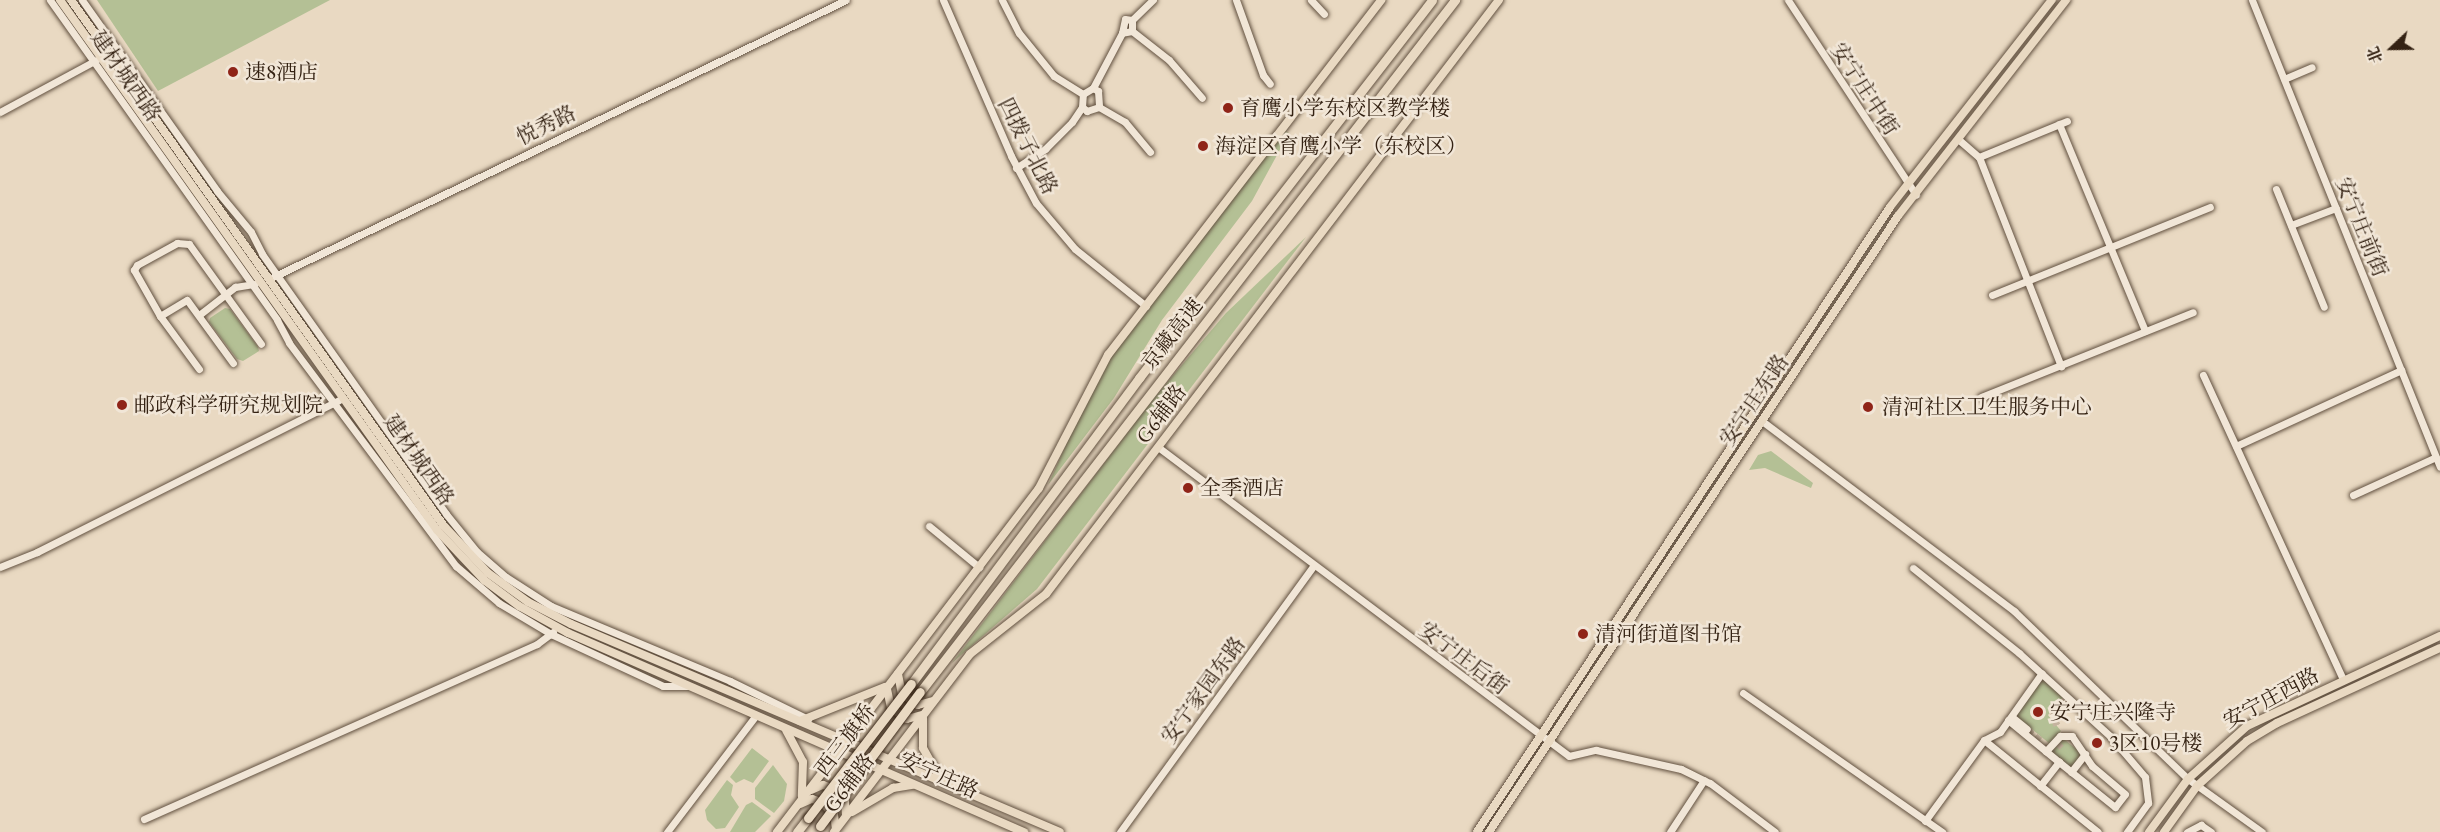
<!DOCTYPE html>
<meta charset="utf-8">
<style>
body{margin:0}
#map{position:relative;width:2440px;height:832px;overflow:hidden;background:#e9d9c2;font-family:"EB Garamond","Noto Serif SC",serif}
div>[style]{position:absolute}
.green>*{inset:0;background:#b4c095}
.minor-tunnel>*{height:7px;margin-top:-3.5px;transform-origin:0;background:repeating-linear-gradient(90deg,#c5b49f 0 7px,transparent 0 10.5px)}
.roads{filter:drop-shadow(0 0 2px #61503f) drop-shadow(0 0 2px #61503f)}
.minor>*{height:7px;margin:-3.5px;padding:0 3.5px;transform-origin:3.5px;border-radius:3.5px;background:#f1e6d7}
.major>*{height:8px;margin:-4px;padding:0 4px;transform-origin:4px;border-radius:4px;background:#e9d9c2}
.highway>*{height:9px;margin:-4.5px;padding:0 4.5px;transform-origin:4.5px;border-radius:4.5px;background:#e9d9c2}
.bridges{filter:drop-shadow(0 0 2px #342213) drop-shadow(0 0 2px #342213)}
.highway-bridge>*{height:9px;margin:-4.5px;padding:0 4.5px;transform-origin:4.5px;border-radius:4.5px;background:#e9d9c2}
.dots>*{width:16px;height:16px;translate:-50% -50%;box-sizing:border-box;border:3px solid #f1e6d7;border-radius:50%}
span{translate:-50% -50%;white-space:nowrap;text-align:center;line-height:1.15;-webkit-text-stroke:5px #f1e6d7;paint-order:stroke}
.poi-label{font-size:21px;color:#342213}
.left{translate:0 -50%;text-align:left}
.street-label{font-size:21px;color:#342213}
.north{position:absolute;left:2362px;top:18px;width:60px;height:60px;-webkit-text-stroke:4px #f1e6d7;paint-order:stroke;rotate:248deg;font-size:16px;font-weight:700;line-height:24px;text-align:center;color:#342213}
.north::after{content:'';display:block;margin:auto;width:21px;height:27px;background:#342213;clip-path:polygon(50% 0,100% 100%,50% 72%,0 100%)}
</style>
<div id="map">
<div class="green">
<i style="clip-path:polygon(97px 0,330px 0,158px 91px)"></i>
<i style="clip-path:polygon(1284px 130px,1289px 133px,1252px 201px,1162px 320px,1114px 398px,1048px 485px,1090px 391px,1109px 360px)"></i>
<i style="clip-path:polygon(1306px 237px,1037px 589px,952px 663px,1153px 399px,1226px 313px)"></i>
<i style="clip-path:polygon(225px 308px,230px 309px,258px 347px,259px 351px,243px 361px,237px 359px,209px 322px,210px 318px)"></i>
<i style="clip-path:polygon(1771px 451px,1813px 483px,1811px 488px,1765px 468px,1749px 470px,1758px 455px)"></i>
<i style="clip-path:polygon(2041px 678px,2063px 697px,2048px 715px,2061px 731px,2050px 744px,2012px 713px)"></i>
<i style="clip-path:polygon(2061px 737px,2084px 755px,2072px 769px,2052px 752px,2055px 746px,2059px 748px,2056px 744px)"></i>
<i style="clip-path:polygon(752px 748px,769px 761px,753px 783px,744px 779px,736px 783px,730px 777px)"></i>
<i style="clip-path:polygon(773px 765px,787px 784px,784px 801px,774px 813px,755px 799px,755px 788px)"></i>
<i style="clip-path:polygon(727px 780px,733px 785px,731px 795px,739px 807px,725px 828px,716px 829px,707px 820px,705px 810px)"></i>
<i style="clip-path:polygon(752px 802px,771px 816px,755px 832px,730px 832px,746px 805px)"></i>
</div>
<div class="minor-tunnel">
<i style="left:2057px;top:725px;width:10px;rotate:-114deg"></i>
<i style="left:2053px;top:716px;width:18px;rotate:-56deg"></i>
<i style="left:2027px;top:729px;width:17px;rotate:40deg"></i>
<i style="left:2057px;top:747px;width:6px;rotate:-45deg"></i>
</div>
<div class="roads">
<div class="minor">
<i style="left:50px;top:0;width:392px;rotate:54.6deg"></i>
<i style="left:277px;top:320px;width:26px;rotate:62deg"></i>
<i style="left:289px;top:343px;width:279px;rotate:53.2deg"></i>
<i style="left:456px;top:566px;width:57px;rotate:40.7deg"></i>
<i style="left:499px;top:603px;width:61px;rotate:30.8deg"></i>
<i style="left:551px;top:634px;width:123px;rotate:24.9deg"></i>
<i style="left:663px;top:686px;width:25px"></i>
<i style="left:82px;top:0;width:234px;rotate:54.7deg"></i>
<i style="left:217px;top:191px;width:53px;rotate:50.3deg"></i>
<i style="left:251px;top:232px;width:25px;rotate:63deg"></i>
<i style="left:262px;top:254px;width:319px;rotate:54.7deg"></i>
<i style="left:446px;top:514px;width:49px;rotate:50.8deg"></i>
<i style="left:477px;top:552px;width:38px;rotate:41deg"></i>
<i style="left:506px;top:577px;width:54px;rotate:32.8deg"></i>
<i style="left:551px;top:606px;width:194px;rotate:22.7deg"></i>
<i style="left:730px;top:681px;width:87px;rotate:26deg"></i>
<i style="left:943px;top:0;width:170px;rotate:66.4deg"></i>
<i style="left:1011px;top:156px;width:53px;rotate:62deg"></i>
<i style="left:1036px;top:203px;width:60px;rotate:49.7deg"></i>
<i style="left:1075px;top:249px;width:91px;rotate:38.8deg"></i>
<i style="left:1002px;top:0;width:37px;rotate:63deg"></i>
<i style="left:1019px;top:33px;width:55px;rotate:50.9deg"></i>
<i style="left:1054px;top:76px;width:34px;rotate:32deg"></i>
<i style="left:1236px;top:0;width:80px;rotate:70.2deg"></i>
<i style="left:1263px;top:75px;width:11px;rotate:52deg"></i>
<i style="left:1311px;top:0;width:19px;rotate:47deg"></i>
<i style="left:1788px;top:0;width:233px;rotate:56.7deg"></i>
<i style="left:2252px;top:0;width:503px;rotate:68.07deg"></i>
<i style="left:1132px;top:20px;width:11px;rotate:90deg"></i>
<i style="left:1132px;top:31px;width:10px;rotate:169deg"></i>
<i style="left:1122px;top:33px;width:14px;rotate:-78deg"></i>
<i style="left:1125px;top:19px;width:7px;rotate:8deg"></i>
<i style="left:1132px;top:20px;width:29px;rotate:-44deg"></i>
<i style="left:1132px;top:31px;width:47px;rotate:38.1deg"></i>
<i style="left:1169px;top:60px;width:50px;rotate:49deg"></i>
<i style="left:2284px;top:79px;width:30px;rotate:-23deg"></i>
<i style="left:1093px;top:88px;width:62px;rotate:-62.2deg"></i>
<i style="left:1099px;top:107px;width:30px;rotate:30deg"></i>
<i style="left:1125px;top:122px;width:39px;rotate:50deg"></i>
<i style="left:0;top:112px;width:109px;rotate:-28.4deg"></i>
<i style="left:2059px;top:124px;width:224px;rotate:67.4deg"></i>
<i style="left:1958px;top:139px;width:28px;rotate:41deg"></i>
<i style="left:1979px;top:157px;width:225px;rotate:68.6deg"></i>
<i style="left:1979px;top:157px;width:95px;rotate:-22.2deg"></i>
<i style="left:1016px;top:168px;width:35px;rotate:-33deg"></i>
<i style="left:1045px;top:149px;width:38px;rotate:-45deg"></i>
<i style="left:1072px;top:122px;width:18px;rotate:-56deg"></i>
<i style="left:1082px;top:107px;width:13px;rotate:-86deg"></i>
<i style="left:1083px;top:94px;width:12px;rotate:-31deg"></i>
<i style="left:1093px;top:88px;width:6px;rotate:31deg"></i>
<i style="left:1098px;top:91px;width:16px;rotate:86deg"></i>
<i style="left:1099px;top:107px;width:13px;rotate:162deg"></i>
<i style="left:1087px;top:111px;width:6px;rotate:-141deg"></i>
<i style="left:2276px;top:189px;width:127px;rotate:67.9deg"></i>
<i style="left:2291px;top:225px;width:48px;rotate:-20.7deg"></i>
<i style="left:273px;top:277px;width:636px;rotate:-25.8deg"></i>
<i style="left:1992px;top:295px;width:235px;rotate:-22deg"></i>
<i style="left:199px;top:315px;width:46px;rotate:-37.9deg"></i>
<i style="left:235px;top:287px;width:20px;rotate:-9deg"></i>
<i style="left:160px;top:316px;width:31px;rotate:-31deg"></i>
<i style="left:187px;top:300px;width:78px;rotate:53.9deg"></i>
<i style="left:199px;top:369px;width:66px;rotate:-126.3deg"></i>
<i style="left:160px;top:316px;width:53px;rotate:-119.5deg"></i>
<i style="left:134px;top:270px;width:6px;rotate:-59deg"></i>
<i style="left:137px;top:265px;width:46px;rotate:-28.8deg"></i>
<i style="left:177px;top:243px;width:12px;rotate:5deg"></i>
<i style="left:189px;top:244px;width:123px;rotate:54.2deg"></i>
<i style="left:2203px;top:375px;width:336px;rotate:65.3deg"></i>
<i style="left:1981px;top:397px;width:228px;rotate:-21.8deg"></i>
<i style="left:1762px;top:421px;width:316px;rotate:37deg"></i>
<i style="left:2014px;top:611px;width:242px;rotate:44deg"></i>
<i style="left:2188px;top:779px;width:91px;rotate:35.6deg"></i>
<i style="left:2236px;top:446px;width:182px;rotate:-24.7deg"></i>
<i style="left:1158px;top:447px;width:514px;rotate:36.94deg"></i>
<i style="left:1569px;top:756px;width:28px;rotate:-13deg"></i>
<i style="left:1596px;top:750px;width:87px;rotate:12.6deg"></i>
<i style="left:1681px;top:769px;width:32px;rotate:26deg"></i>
<i style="left:1710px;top:783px;width:81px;rotate:37deg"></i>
<i style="left:2353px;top:495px;width:91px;rotate:-24.6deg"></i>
<i style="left:929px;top:526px;width:65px;rotate:39.4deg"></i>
<i style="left:0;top:567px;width:40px;rotate:-22deg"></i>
<i style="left:37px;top:552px;width:338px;rotate:-26.7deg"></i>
<i style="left:1913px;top:568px;width:136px;rotate:38.7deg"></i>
<i style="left:2019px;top:653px;width:123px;rotate:42.4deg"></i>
<i style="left:2110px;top:736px;width:54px;rotate:49.5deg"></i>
<i style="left:2145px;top:777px;width:26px;rotate:83deg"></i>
<i style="left:2148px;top:803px;width:36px;rotate:126deg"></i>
<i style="left:1743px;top:693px;width:243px;rotate:34.9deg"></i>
<i style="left:2012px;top:717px;width:19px;rotate:39deg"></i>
<i style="left:2008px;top:720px;width:66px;rotate:39.5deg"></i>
<i style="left:1984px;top:740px;width:146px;rotate:38.9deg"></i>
<i style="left:2071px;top:772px;width:23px;rotate:-52deg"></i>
<i style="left:2040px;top:786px;width:31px;rotate:-52deg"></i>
<i style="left:2059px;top:762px;width:72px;rotate:38.8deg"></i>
<i style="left:2115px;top:807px;width:16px;rotate:-52deg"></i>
<i style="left:2125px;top:794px;width:43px;rotate:-139.7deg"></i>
<i style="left:2092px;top:766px;width:36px;rotate:-124deg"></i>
<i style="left:2072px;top:736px;width:12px;rotate:180deg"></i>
<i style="left:2060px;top:736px;width:21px;rotate:133deg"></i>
<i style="left:144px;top:819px;width:430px;rotate:-24deg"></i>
<i style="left:537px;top:644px;width:20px;rotate:-37deg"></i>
<i style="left:1925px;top:821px;width:100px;rotate:-53.9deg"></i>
<i style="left:1984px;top:740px;width:18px;rotate:-27deg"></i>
<i style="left:2000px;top:732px;width:72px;rotate:-54.6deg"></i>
<i style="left:667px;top:832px;width:147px;rotate:-52.7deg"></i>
<i style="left:1120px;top:832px;width:329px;rotate:-54deg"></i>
<i style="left:1670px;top:832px;width:62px;rotate:-56.8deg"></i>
<i style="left:2187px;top:832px;width:16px;rotate:-27deg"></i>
<i style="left:2201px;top:825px;width:12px;rotate:35deg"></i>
</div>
<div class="major">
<i style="left:60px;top:0;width:650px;rotate:54.57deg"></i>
<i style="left:437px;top:530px;width:69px;rotate:46.8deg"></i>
<i style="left:484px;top:580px;width:44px;rotate:36.6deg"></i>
<i style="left:519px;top:606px;width:56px;rotate:28.9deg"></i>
<i style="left:568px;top:633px;width:498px;rotate:23.6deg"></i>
<i style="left:71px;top:0;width:645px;rotate:54.66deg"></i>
<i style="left:444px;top:526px;width:64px;rotate:46.9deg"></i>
<i style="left:488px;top:573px;width:49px;rotate:35.9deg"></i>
<i style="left:528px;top:602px;width:48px;rotate:27.1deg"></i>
<i style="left:571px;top:624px;width:531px;rotate:23.04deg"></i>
<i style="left:898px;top:674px;width:20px;rotate:79deg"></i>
<i style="left:902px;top:694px;width:19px;rotate:35deg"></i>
<i style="left:918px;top:705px;width:16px;rotate:-15deg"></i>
<i style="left:887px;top:689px;width:19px;rotate:78deg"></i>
<i style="left:891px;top:708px;width:19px;rotate:35deg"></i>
<i style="left:907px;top:719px;width:16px;rotate:-15deg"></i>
<i style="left:923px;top:718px;width:30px;rotate:90deg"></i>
<i style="left:923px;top:748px;width:37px;rotate:61deg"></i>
<i style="left:800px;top:721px;width:92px;rotate:-21.8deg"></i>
<i style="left:786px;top:730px;width:36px;rotate:62deg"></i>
<i style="left:803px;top:762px;width:34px;rotate:92deg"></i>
<i style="left:811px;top:790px;width:13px;rotate:-23deg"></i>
<i style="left:823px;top:785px;width:9px;rotate:18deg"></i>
<i style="left:832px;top:788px;width:18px;rotate:45deg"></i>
<i style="left:845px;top:801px;width:14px;rotate:86deg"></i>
<i style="left:800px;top:804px;width:13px;rotate:-23deg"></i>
<i style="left:812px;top:799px;width:9px;rotate:18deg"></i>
<i style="left:821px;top:802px;width:18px;rotate:45deg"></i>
<i style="left:834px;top:815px;width:14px;rotate:82deg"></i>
<i style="left:852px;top:812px;width:48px;rotate:-30.3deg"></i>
<i style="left:893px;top:788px;width:20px;rotate:-9deg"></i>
<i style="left:777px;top:832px;width:432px;rotate:-52.7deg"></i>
<i style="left:1039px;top:488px;width:150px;rotate:-62.6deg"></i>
<i style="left:1108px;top:355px;width:448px;rotate:-52.4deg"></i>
<i style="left:834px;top:832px;width:224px;rotate:-52.6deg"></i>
<i style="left:970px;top:654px;width:97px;rotate:-38.3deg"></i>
<i style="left:1046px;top:594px;width:747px;rotate:-52.67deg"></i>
<i style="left:1477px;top:832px;width:749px;rotate:-56.54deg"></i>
<i style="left:1890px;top:207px;width:263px;rotate:-52deg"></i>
<i style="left:1489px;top:832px;width:739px;rotate:-56.42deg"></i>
<i style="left:1898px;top:216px;width:274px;rotate:-52.1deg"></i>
<i style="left:2149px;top:832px;width:66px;rotate:-53.7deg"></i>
<i style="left:2188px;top:779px;width:79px;rotate:-41.9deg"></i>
<i style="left:2247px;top:726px;width:213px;rotate:-25deg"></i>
<i style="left:2164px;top:832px;width:57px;rotate:-54.3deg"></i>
<i style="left:2197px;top:786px;width:67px;rotate:-42deg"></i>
<i style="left:2247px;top:741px;width:35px;rotate:-31deg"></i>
<i style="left:2277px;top:723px;width:179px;rotate:-24.7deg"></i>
</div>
<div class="highway">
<i style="left:911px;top:684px;width:382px;rotate:-53.3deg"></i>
<i style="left:1139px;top:378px;width:478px;rotate:-52.2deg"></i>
<i style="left:920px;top:692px;width:875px;rotate:-52.29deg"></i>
<i style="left:797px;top:832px;width:18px;rotate:-52deg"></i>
</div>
</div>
<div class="bridges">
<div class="highway-bridge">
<i style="left:808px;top:818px;width:169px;rotate:-52.5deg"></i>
<i style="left:820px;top:826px;width:167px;rotate:-53.3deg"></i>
</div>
</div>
<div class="dots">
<i style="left:233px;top:72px;background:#8f2418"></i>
<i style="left:1228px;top:108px;background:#8f2418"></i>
<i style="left:1203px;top:146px;background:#8f2418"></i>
<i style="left:122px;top:405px;background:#8f2418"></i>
<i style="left:1868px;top:407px;background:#8f2418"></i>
<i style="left:1188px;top:488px;background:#8f2418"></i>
<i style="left:1583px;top:634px;background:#8f2418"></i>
<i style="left:2038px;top:712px;background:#8f2418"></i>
<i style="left:2097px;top:743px;background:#8f2418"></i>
</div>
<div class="poi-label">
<span class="left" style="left:245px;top:72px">速8酒店</span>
<span class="left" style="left:1240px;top:108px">育鹰小学东校区教学楼</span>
<span class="left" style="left:1215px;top:146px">海淀区育鹰小学（东校区）</span>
<span class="left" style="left:134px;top:405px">邮政科学研究规划院</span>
<span class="left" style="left:1882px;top:407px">清河社区卫生服务中心</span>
<span class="left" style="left:1200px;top:488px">全季酒店</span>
<span class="left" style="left:1595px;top:634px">清河街道图书馆</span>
<span class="left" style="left:2050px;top:712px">安宁庄兴隆寺</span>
<span class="left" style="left:2109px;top:743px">3区10号楼</span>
</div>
<div class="street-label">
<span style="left:126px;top:76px;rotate:55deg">建材城西路</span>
<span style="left:1865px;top:89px;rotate:57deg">安宁庄中街</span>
<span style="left:546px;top:125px;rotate:-26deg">悦秀路</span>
<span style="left:1028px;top:146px;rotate:63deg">四拨子北路</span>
<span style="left:2362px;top:227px;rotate:68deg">安宁庄前街</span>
<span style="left:1172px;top:334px;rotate:-52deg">京藏高速</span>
<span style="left:1754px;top:400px;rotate:-56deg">安宁庄东路</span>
<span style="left:1161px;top:414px;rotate:-53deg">G6辅路</span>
<span style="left:419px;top:460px;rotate:55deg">建材城西路</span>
<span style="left:1464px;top:658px;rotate:37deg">安宁庄后街</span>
<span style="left:1203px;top:690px;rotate:-54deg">安宁家园东路</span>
<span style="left:2271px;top:698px;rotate:-28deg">安宁庄西路</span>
<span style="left:845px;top:740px;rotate:-53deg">西三旗桥</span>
<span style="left:939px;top:775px;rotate:24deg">安宁庄路</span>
<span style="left:849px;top:783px;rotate:-53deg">G6辅路</span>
</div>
<div class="north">北</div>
</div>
